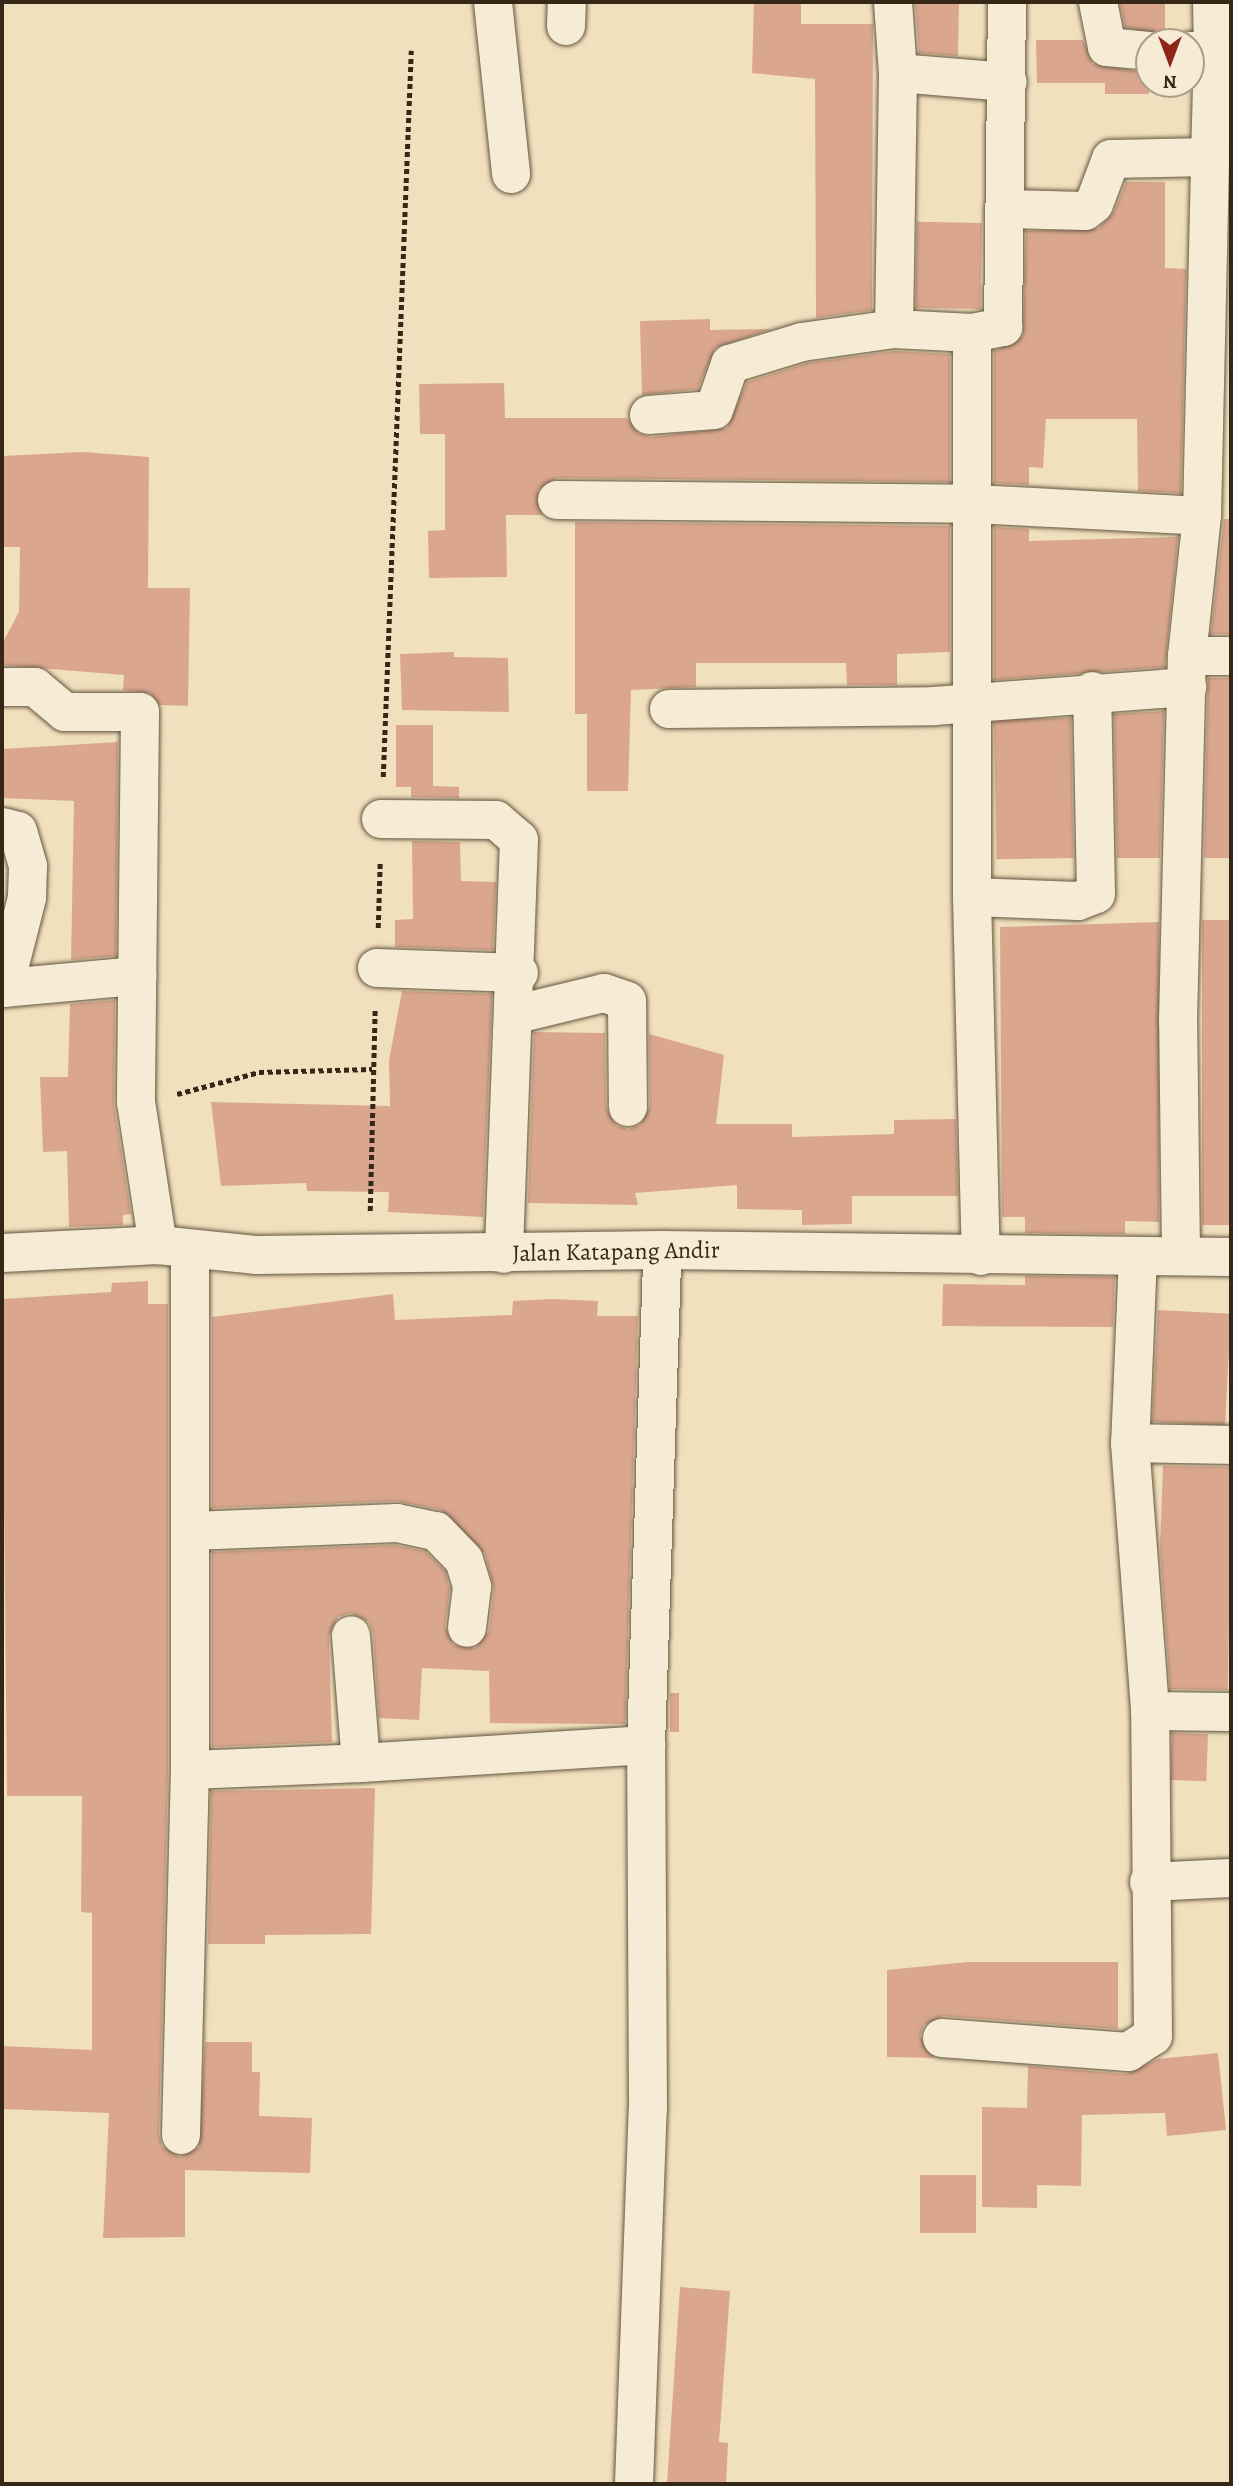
<!DOCTYPE html>
<style>
body{margin:0}
#map{position:relative;width:1233px;height:2486px;overflow:hidden;background:#f1e0bd;font-family:Alegreya,serif}
div>[style]{position:absolute}
.building>*{inset:0;background:#daa78e;transform-origin:0 0}
.path>*{height:4.5px;margin-top:-2.25px;transform-origin:0;background:repeating-linear-gradient(90deg,#352816 0 5px,transparent 0 8.5px)}
.roads{filter:drop-shadow(0 0 2px #645640) drop-shadow(0 0 2px #645640)}
.minor>*{height:38px;margin:-19px;padding:0 19px;transform-origin:19px;border-radius:19px;background:#f6ebd4}
span{translate:-50% -50%;white-space:nowrap;text-align:center;line-height:1.15;-webkit-text-stroke:5px #f6ebd4;paint-order:stroke}
.street-label{font-size:24px;color:#352816}
.frame{position:absolute;inset:0;border:4px solid #352816;pointer-events:none}
.north{position:absolute;left:1135px;top:28px;width:70px;height:70px;box-sizing:border-box;background:#f6ebd4;border:2px solid #a99d88;border-radius:50%;rotate:180deg;font-size:19px;font-weight:700;line-height:28px;text-align:center;color:#352816}
.north::after{content:'';display:block;margin:auto;width:24px;height:32px;background:#8f2418;clip-path:polygon(50% 0,100% 100%,50% 72%,0 100%)}
</style>
<div id="map">
<div class="building">
<i style="clip-path:polygon(754px 2px,801px 2px,801px 24px,873px 24px,872px 310px,816px 318px,815px 79px,752px 73px)"></i>
<i style="clip-path:polygon(915px 2px,959px 2px,958px 56px,919px 53px)"></i>
<i style="clip-path:polygon(1120px 2px,1165px 2px,1165px 37px,1125px 27px)"></i>
<i style="clip-path:polygon(1036px 40px,1083px 40px,1093px 64px,1149px 73px,1149px 94px,1105px 94px,1105px 83px,1037px 83px)"></i>
<i style="clip-path:polygon(1126px 182px,1165px 182px,1165px 268px,1186px 269px,1181px 493px,1138px 491px,1137px 419px,1046px 419px,1043px 468px,1029px 467px,1029px 485px,994px 483px,994px 351px,1023px 336px,1026px 231px,1098px 229px,1114px 212px)"></i>
<i style="left:982px;top:223px;width:86px;height:65px;rotate:91deg"></i>
<i style="clip-path:polygon(710px 319px,710px 330px,771px 329px,715px 348px,698px 389px,642px 395px,640px 321px)"></i>
<i style="clip-path:polygon(895px 351px,950px 354px,950px 482px,557px 478px,538px 490px,542px 515px,506px 515px,507px 577px,429px 578px,428px 531px,445px 530px,445px 434px,420px 434px,419px 384px,504px 383px,505px 418px,627px 418px,639px 434px,651px 437px,727px 428px,747px 382px,807px 363px)"></i>
<i style="clip-path:polygon(83px 452px,149px 457px,148px 588px,190px 588px,188px 706px,160px 705px,150px 693px,123px 690px,124px 675px,2px 665px,2px 644px,19px 612px,20px 547px,2px 547px,2px 456px)"></i>
<i style="clip-path:polygon(1224px 519px,1231px 519px,1231px 634px,1211px 634px)"></i>
<i style="clip-path:polygon(575px 522px,950px 526px,950px 652px,897px 654px,897px 685px,847px 685px,846px 663px,696px 663px,696px 687px,631px 690px,628px 791px,587px 791px,587px 714px,575px 714px)"></i>
<i style="clip-path:polygon(994px 527px,1029px 529px,1029px 541px,1178px 537px,1165px 667px,994px 680px)"></i>
<i style="clip-path:polygon(454px 652px,454px 657px,508px 658px,509px 712px,402px 710px,400px 654px)"></i>
<i style="clip-path:polygon(1208px 678px,1231px 678px,1231px 858px,1204px 858px)"></i>
<i style="clip-path:polygon(1164px 711px,1160px 858px,1117px 858px,1114px 714px)"></i>
<i style="left:1071px;top:718px;width:140px;height:77px;rotate:89deg"></i>
<i style="clip-path:polygon(396px 725px,433px 725px,433px 786px,459px 787px,459px 798px,411px 797px,411px 787px,396px 787px)"></i>
<i style="clip-path:polygon(118px 742px,116px 956px,71px 960px,74px 801px,2px 798px,2px 749px)"></i>
<i style="clip-path:polygon(412px 841px,460px 842px,461px 881px,496px 882px,493px 950px,395px 947px,395px 920px,413px 919px)"></i>
<i style="left:1231px;top:920px;width:305px;height:29px;rotate:90deg"></i>
<i style="clip-path:polygon(1159px 922px,1159px 1222px,1125px 1221px,1125px 1234px,1025px 1233px,1025px 1217px,1002px 1217px,1000px 927px)"></i>
<i style="clip-path:polygon(402px 991px,492px 994px,483px 1217px,388px 1212px,389px 1192px,307px 1191px,306px 1183px,221px 1186px,211px 1102px,390px 1106px,389px 1060px)"></i>
<i style="clip-path:polygon(115px 1000px,114px 1105px,131px 1214px,123px 1215px,123px 1225px,69px 1227px,67px 1151px,43px 1152px,40px 1077px,68px 1077px,70px 1004px)"></i>
<i style="clip-path:polygon(534px 1032px,605px 1033px,606px 1108px,617px 1126px,628px 1129px,640px 1125px,650px 1107px,649px 1034px,724px 1055px,716px 1124px,792px 1124px,792px 1137px,894px 1134px,894px 1120px,956px 1119px,958px 1196px,852px 1196px,852px 1224px,802px 1225px,802px 1210px,737px 1209px,737px 1185px,635px 1193px,638px 1205px,528px 1203px)"></i>
<i style="clip-path:polygon(1025px 1276px,1115px 1277px,1113px 1327px,942px 1326px,943px 1284px,1025px 1285px)"></i>
<i style="clip-path:polygon(148px 1281px,148px 1304px,168px 1304px,168px 1770px,159px 2135px,162px 2146px,180px 2157px,199px 2147px,205px 2042px,252px 2042px,252px 2072px,260px 2072px,259px 2116px,312px 2118px,310px 2173px,185px 2170px,185px 2237px,103px 2238px,109px 2113px,2px 2109px,2px 2046px,92px 2050px,92px 1913px,81px 1912px,82px 1796px,7px 1796px,2px 1299px,111px 1292px,112px 1283px)"></i>
<i style="clip-path:polygon(393px 1294px,395px 1320px,512px 1315px,513px 1301px,552px 1299px,598px 1301px,597px 1316px,638px 1316px,625px 1724px,490px 1723px,489px 1671px,422px 1668px,419px 1720px,379px 1718px,373px 1633px,369px 1622px,350px 1613px,338px 1617px,329px 1636px,332px 1742px,212px 1747px,212px 1552px,395px 1545px,425px 1551px,445px 1571px,450px 1589px,445px 1626px,453px 1645px,475px 1648px,489px 1631px,494px 1589px,485px 1554px,441px 1510px,396px 1501px,212px 1508px,212px 1317px)"></i>
<i style="left:1158px;top:1310px;width:73px;height:112px;rotate:3deg"></i>
<i style="clip-path:polygon(1163px 1466px,1231px 1467px,1228px 1690px,1170px 1689px,1160px 1548px)"></i>
<i style="left:670px;top:1693px;width:9px;height:39px"></i>
<i style="left:1172px;top:1733px;width:36px;height:47px;rotate:2deg"></i>
<i style="clip-path:polygon(375px 1788px,371px 1934px,265px 1935px,265px 1944px,208px 1944px,211px 1791px)"></i>
<i style="clip-path:polygon(967px 1962px,1118px 1962px,1118px 2029px,943px 2016px,924px 2025px,920px 2036px,935px 2058px,887px 2057px,887px 1970px)"></i>
<i style="clip-path:polygon(1218px 2053px,1226px 2130px,1167px 2136px,1165px 2113px,1082px 2115px,1081px 2186px,1037px 2185px,1037px 2208px,982px 2207px,982px 2107px,1027px 2108px,1028px 2066px,1126px 2074px,1158px 2059px)"></i>
<i style="left:920px;top:2175px;width:56px;height:58px"></i>
<i style="clip-path:polygon(680px 2287px,730px 2291px,719px 2442px,728px 2443px,726px 2484px,667px 2484px)"></i>
</div>
<div class="path">
<i style="left:383px;top:777px;width:727px;rotate:-87.79deg"></i>
<i style="left:378px;top:928px;width:68px;rotate:-88.3deg"></i>
<i style="left:177px;top:1094px;width:85px;rotate:-15deg"></i>
<i style="left:259px;top:1072px;width:113px;rotate:-1.5deg"></i>
<i style="left:370px;top:1211px;width:201px;rotate:-88.6deg"></i>
</div>
<div class="roads">
<div class="minor">
<i style="left:493px;top:2px;width:173px;rotate:84deg"></i>
<i style="left:893px;top:2px;width:71px;rotate:86deg"></i>
<i style="left:898px;top:73px;width:110px;rotate:4.7deg"></i>
<i style="left:1098px;top:2px;width:46px;rotate:78.7deg"></i>
<i style="left:1107px;top:47px;width:42px;rotate:5.4deg"></i>
<i style="left:566px;top:26px;width:24px;rotate:-88deg"></i>
<i style="left:1191px;top:51px;width:22px;rotate:3deg"></i>
<i style="left:1213px;top:52px;width:50px;rotate:-91.1deg"></i>
<i style="left:1007px;top:209px;width:78px;rotate:1.5deg"></i>
<i style="left:1085px;top:211px;width:11px;rotate:-38deg"></i>
<i style="left:1094px;top:204px;width:48px;rotate:-69.3deg"></i>
<i style="left:1111px;top:159px;width:99px;rotate:-1.2deg"></i>
<i style="left:1210px;top:157px;width:105px;rotate:-88.4deg"></i>
<i style="left:1213px;top:52px;width:18px;rotate:-3deg"></i>
<i style="left:894px;top:329px;width:256px;rotate:-89.1deg"></i>
<i style="left:972px;top:333px;width:564px;rotate:90deg"></i>
<i style="left:972px;top:897px;width:359px;rotate:88.6deg"></i>
<i style="left:649px;top:415px;width:65px;rotate:-4.4deg"></i>
<i style="left:714px;top:410px;width:49px;rotate:-70.8deg"></i>
<i style="left:730px;top:364px;width:75px;rotate:-17deg"></i>
<i style="left:802px;top:342px;width:93px;rotate:-8deg"></i>
<i style="left:894px;top:329px;width:78px;rotate:2.9deg"></i>
<i style="left:972px;top:333px;width:32px;rotate:-11deg"></i>
<i style="left:1003px;top:327px;width:325px;rotate:-89.3deg"></i>
<i style="left:557px;top:500px;width:418px;rotate:0.5deg"></i>
<i style="left:975px;top:504px;width:227px;rotate:3deg"></i>
<i style="left:1187px;top:656px;width:44px"></i>
<i style="left:2px;top:687px;width:33px"></i>
<i style="left:35px;top:687px;width:39px;rotate:40deg"></i>
<i style="left:65px;top:712px;width:75px"></i>
<i style="left:140px;top:712px;width:390px;rotate:90.6deg"></i>
<i style="left:136px;top:1102px;width:145px;rotate:81.3deg"></i>
<i style="left:669px;top:709px;width:265px;rotate:-0.6deg"></i>
<i style="left:934px;top:706px;width:254px;rotate:-4.3deg"></i>
<i style="left:381px;top:819px;width:115px;rotate:0.5deg"></i>
<i style="left:496px;top:820px;width:30px;rotate:41deg"></i>
<i style="left:519px;top:840px;width:414px;rotate:92.1deg"></i>
<i style="left:2px;top:827px;width:16px;rotate:14deg"></i>
<i style="left:18px;top:831px;width:37px;rotate:74deg"></i>
<i style="left:28px;top:867px;width:31px;rotate:92deg"></i>
<i style="left:27px;top:898px;width:93px;rotate:104.3deg"></i>
<i style="left:4px;top:988px;width:134px;rotate:-5.2deg"></i>
<i style="left:972px;top:897px;width:106px;rotate:2.2deg"></i>
<i style="left:1078px;top:901px;width:19px;rotate:-21deg"></i>
<i style="left:1096px;top:894px;width:203px;rotate:-91.1deg"></i>
<i style="left:377px;top:968px;width:142px;rotate:2deg"></i>
<i style="left:513px;top:1015px;width:94px;rotate:-13.6deg"></i>
<i style="left:604px;top:993px;width:24px;rotate:19deg"></i>
<i style="left:627px;top:1001px;width:106px;rotate:89.5deg"></i>
<i style="left:2px;top:1253px;width:156px;rotate:-2.9deg"></i>
<i style="left:158px;top:1245px;width:100px;rotate:5.8deg"></i>
<i style="left:257px;top:1255px;width:405px;rotate:-0.7deg"></i>
<i style="left:662px;top:1250px;width:569px;rotate:0.7deg"></i>
<i style="left:1181px;top:1255px;width:234px;rotate:-90.7deg"></i>
<i style="left:1178px;top:1021px;width:365px;rotate:-88.6deg"></i>
<i style="left:1187px;top:656px;width:141px;rotate:-83.9deg"></i>
<i style="left:1202px;top:516px;width:359px;rotate:-88.7deg"></i>
<i style="left:1138px;top:1256px;width:187px;rotate:92.4deg"></i>
<i style="left:1130px;top:1443px;width:269px;rotate:85.7deg"></i>
<i style="left:1150px;top:1711px;width:81px;rotate:0.7deg"></i>
<i style="left:1130px;top:1443px;width:101px;rotate:1.1deg"></i>
<i style="left:191px;top:1531px;width:206px;rotate:-2.2deg"></i>
<i style="left:397px;top:1523px;width:40px;rotate:12deg"></i>
<i style="left:436px;top:1531px;width:40px;rotate:46deg"></i>
<i style="left:464px;top:1560px;width:28px;rotate:73deg"></i>
<i style="left:472px;top:1587px;width:41px;rotate:97deg"></i>
<i style="left:361px;top:1763px;width:286px;rotate:-3.6deg"></i>
<i style="left:190px;top:1770px;width:171px;rotate:-2.3deg"></i>
<i style="left:361px;top:1763px;width:128px;rotate:-94.5deg"></i>
<i style="left:1149px;top:1882px;width:82px;rotate:-2.8deg"></i>
<i style="left:942px;top:2038px;width:187px;rotate:4.3deg"></i>
<i style="left:1128px;top:2052px;width:30px;rotate:-33deg"></i>
<i style="left:1153px;top:2036px;width:325px;rotate:-90.5deg"></i>
<i style="left:181px;top:2135px;width:365px;rotate:-88.6deg"></i>
<i style="left:190px;top:1770px;width:517px;rotate:-90deg"></i>
<i style="left:634px;top:2484px;width:375px;rotate:-87.9deg"></i>
<i style="left:648px;top:2109px;width:364px;rotate:-90.3deg"></i>
<i style="left:646px;top:1745px;width:495px;rotate:-88.1deg"></i>
</div>
</div>
<div class="street-label">
<span style="left:616px;top:1252px;rotate:-1deg">Jalan Katapang Andir</span>
</div>
<div class="frame"></div>
<div class="north">N</div>
</div>
